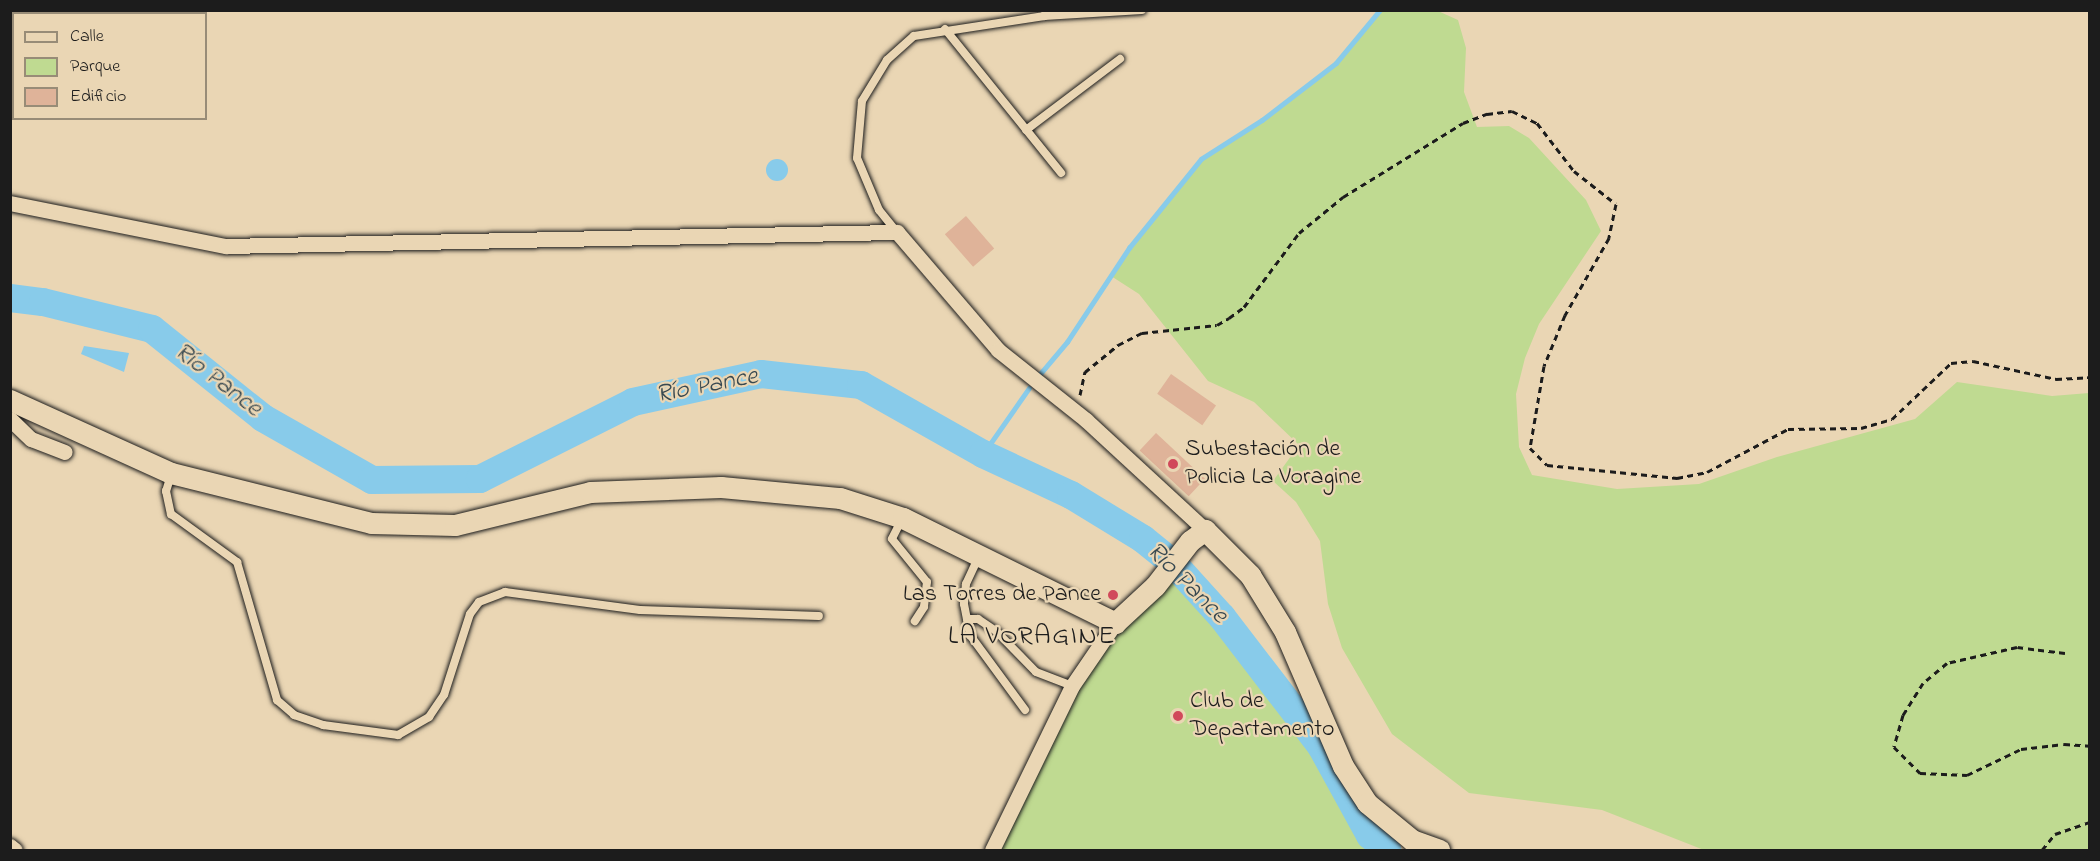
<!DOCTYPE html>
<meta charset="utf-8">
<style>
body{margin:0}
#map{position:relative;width:2100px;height:861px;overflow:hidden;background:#ead6b4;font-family:"Indie Flower",sans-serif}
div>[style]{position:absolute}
.green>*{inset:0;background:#bfda91}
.water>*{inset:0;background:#88cbea}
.round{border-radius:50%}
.stream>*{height:4.5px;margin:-2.25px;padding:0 2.25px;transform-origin:2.25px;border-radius:2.25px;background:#88cbea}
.river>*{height:28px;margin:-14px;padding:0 14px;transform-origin:14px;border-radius:14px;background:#88cbea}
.building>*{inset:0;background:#dfb399;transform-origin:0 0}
.path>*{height:3px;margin-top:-1.5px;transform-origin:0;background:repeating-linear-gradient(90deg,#1c1c1c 0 6px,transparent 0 10.5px)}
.roads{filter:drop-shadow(0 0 2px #1c1c1c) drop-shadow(0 0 2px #1c1c1c)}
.lane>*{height:8px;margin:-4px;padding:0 4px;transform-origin:4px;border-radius:4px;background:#ead6b4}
.street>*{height:15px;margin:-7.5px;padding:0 7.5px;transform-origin:7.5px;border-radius:7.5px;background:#ead6b4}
.secondary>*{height:21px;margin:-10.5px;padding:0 10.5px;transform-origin:10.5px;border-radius:10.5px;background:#ead6b4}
.dots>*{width:16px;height:16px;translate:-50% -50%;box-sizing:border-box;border:3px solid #ead6b4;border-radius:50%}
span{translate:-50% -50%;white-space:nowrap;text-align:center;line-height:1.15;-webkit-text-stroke:4.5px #ead6b4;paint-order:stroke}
.poi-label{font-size:24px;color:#1c1c1c}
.left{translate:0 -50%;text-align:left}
.right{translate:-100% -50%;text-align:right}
.water-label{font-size:26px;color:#374850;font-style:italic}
.quarter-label{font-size:27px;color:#1c1c1c;letter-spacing:1.5px}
.frame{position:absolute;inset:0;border:12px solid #1c1c1c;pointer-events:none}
.legend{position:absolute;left:12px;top:12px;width:195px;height:108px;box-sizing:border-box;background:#ead6b4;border:2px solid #988c77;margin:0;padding:8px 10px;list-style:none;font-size:18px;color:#1c1c1c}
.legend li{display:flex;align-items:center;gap:12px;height:30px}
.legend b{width:30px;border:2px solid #988c77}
</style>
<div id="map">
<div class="green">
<i style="clip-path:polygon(1380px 10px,1438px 11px,1458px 20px,1466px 48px,1464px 92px,1477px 127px,1509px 126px,1529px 138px,1586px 200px,1601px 231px,1539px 324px,1525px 358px,1516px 394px,1519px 447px,1532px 475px,1617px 489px,1699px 484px,1777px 457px,1915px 419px,1957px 382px,2052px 396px,2089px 393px,2089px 850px,1704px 850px,1602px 810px,1469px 793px,1392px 734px,1342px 648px,1328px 604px,1320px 541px,1296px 502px,1273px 481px,1299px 445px,1254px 402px,1208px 381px,1139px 294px,1111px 276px,1201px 159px,1262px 120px,1336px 63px)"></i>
<i style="clip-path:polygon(1173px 563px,1222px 617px,1320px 746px,1370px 835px,1387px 850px,992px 850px,1072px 686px)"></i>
</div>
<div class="water">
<i class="round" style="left:766px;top:159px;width:22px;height:22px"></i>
<i style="clip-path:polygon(84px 346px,129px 353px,124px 372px,81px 354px)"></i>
</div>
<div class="stream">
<i style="left:1040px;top:374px;width:42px;rotate:-49.8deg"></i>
<i style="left:1067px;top:342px;width:113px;rotate:-56.6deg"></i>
<i style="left:1129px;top:248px;width:114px;rotate:-51deg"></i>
<i style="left:1201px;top:159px;width:72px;rotate:-32.6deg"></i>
<i style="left:1262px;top:120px;width:93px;rotate:-37.6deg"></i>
<i style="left:1336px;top:63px;width:69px;rotate:-50.3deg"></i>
<i style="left:983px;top:454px;width:80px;rotate:-55.1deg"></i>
</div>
<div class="river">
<i style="left:10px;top:298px;width:33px;rotate:7deg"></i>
<i style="left:43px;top:302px;width:112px;rotate:13.9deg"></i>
<i style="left:152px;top:329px;width:142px;rotate:38.7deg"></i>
<i style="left:263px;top:418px;width:125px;rotate:29.6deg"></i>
<i style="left:372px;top:480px;width:108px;rotate:-0.5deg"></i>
<i style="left:480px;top:479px;width:171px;rotate:-26.7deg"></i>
<i style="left:633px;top:402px;width:131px;rotate:-12.3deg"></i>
<i style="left:761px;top:374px;width:101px;rotate:6.3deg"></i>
<i style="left:861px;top:385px;width:140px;rotate:29.5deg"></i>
<i style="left:983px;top:454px;width:97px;rotate:25deg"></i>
<i style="left:1071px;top:495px;width:84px;rotate:31.4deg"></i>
<i style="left:1143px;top:539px;width:38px;rotate:39deg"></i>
<i style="left:1173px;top:563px;width:73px;rotate:47.8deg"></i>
<i style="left:1222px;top:617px;width:163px;rotate:52.5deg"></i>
<i style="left:1321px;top:746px;width:102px;rotate:61.2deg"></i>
<i style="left:1370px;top:835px;width:23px;rotate:41deg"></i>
</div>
<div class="building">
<i style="left:966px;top:216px;width:43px;height:28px;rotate:49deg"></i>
<i style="left:1171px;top:374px;width:55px;height:24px;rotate:35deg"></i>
<i style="left:1156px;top:433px;width:67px;height:24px;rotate:43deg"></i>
</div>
<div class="path">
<i style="left:1080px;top:395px;width:24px;rotate:-78deg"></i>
<i style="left:1085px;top:372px;width:43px;rotate:-39.3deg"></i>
<i style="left:1118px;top:345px;width:27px;rotate:-27deg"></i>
<i style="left:1142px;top:333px;width:75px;rotate:-6.1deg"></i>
<i style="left:1217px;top:325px;width:14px;rotate:-30deg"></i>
<i style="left:1229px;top:318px;width:19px;rotate:-36deg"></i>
<i style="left:1244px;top:307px;width:92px;rotate:-53.4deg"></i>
<i style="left:1299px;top:233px;width:57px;rotate:-39.3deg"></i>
<i style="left:1343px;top:197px;width:141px;rotate:-31.7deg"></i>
<i style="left:1463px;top:123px;width:26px;rotate:-21deg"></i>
<i style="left:1487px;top:114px;width:25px;rotate:-7deg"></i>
<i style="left:1512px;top:111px;width:28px;rotate:26deg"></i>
<i style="left:1537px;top:123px;width:61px;rotate:52.4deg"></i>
<i style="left:1574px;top:171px;width:53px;rotate:38.2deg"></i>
<i style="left:1616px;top:204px;width:35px;rotate:102deg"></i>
<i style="left:1609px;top:238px;width:89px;rotate:119.7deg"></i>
<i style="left:1565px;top:315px;width:55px;rotate:112.4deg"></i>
<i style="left:1544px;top:366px;width:83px;rotate:99.7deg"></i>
<i style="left:1530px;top:448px;width:24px;rotate:45deg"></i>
<i style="left:1547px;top:465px;width:131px;rotate:5.7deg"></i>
<i style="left:1677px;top:478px;width:31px;rotate:-11deg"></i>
<i style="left:1707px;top:472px;width:92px;rotate:-28deg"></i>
<i style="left:1788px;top:429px;width:73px;rotate:-0.8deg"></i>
<i style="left:1861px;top:428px;width:32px;rotate:-16deg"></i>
<i style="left:1892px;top:419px;width:81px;rotate:-43.5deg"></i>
<i style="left:1951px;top:363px;width:22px;rotate:-5deg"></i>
<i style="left:1973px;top:361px;width:85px;rotate:12.2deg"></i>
<i style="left:2056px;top:379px;width:34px;rotate:-3deg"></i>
<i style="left:2065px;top:653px;width:48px;rotate:-172.9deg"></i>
<i style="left:2017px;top:647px;width:72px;rotate:167.1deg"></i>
<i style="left:1947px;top:663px;width:31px;rotate:140deg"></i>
<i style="left:1923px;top:683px;width:38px;rotate:122deg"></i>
<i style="left:1903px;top:715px;width:33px;rotate:106deg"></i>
<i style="left:1894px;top:747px;width:37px;rotate:45deg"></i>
<i style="left:1920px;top:773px;width:47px;rotate:2.4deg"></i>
<i style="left:1967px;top:775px;width:60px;rotate:-25.7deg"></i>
<i style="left:2021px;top:749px;width:43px;rotate:-6.6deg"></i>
<i style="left:2064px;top:744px;width:26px;rotate:4deg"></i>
<i style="left:2042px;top:850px;width:21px;rotate:-51deg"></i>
<i style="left:2055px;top:834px;width:37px;rotate:-19deg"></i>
</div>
<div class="roads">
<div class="lane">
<i style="left:1044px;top:16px;width:98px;rotate:-3.5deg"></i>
<i style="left:945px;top:29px;width:185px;rotate:51.1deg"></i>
<i style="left:1026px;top:130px;width:118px;rotate:-37.1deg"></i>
<i style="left:896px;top:231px;width:27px;rotate:-129deg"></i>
<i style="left:879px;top:210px;width:56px;rotate:-112.9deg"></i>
<i style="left:857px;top:158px;width:57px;rotate:-85deg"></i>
<i style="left:862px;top:101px;width:48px;rotate:-58.6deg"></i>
<i style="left:887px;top:60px;width:36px;rotate:-42deg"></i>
<i style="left:914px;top:36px;width:132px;rotate:-8.7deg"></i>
<i style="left:1044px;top:16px;width:7px;rotate:-56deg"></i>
<i style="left:171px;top:475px;width:17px;rotate:107deg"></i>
<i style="left:166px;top:491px;width:24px;rotate:78deg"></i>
<i style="left:171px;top:514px;width:82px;rotate:36deg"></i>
<i style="left:237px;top:562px;width:144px;rotate:73.8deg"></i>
<i style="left:277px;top:700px;width:23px;rotate:41deg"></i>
<i style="left:294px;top:715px;width:31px;rotate:19deg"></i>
<i style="left:323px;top:725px;width:76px;rotate:7.6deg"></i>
<i style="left:398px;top:735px;width:36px;rotate:-30deg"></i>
<i style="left:429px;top:717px;width:27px;rotate:-56deg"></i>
<i style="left:444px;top:695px;width:85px;rotate:-72.2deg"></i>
<i style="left:470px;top:614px;width:15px;rotate:-53deg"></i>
<i style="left:479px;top:602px;width:28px;rotate:-21deg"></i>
<i style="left:505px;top:592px;width:136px;rotate:7.6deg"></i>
<i style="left:640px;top:610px;width:179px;rotate:1.9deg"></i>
<i style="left:902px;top:519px;width:22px;rotate:117deg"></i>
<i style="left:892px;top:539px;width:55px;rotate:50.9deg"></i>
<i style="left:927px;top:582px;width:25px;rotate:97deg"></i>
<i style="left:924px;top:607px;width:17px;rotate:123deg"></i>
<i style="left:979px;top:556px;width:31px;rotate:115deg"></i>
<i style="left:966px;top:584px;width:20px;rotate:96deg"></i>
<i style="left:964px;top:604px;width:32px;rotate:79deg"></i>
<i style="left:970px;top:635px;width:93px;rotate:53.7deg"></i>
<i style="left:967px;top:619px;width:11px"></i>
<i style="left:978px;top:619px;width:22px;rotate:34deg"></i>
<i style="left:996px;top:631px;width:57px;rotate:45.7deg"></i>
<i style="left:1036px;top:672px;width:39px;rotate:21deg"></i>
</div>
<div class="street">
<i style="left:10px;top:203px;width:220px;rotate:11.3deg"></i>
<i style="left:226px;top:246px;width:671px;rotate:-1.2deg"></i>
<i style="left:897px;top:232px;width:155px;rotate:49.4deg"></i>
<i style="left:998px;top:350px;width:112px;rotate:38.5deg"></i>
<i style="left:1086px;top:420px;width:162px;rotate:42.7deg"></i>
<i style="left:10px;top:419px;width:29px;rotate:44deg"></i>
<i style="left:31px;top:439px;width:36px;rotate:21deg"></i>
<i style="left:10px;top:846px;width:6px;rotate:39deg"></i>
<i style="left:992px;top:850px;width:182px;rotate:-64deg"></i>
<i style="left:1072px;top:686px;width:76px;rotate:-55.7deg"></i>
</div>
<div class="secondary">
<i style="left:10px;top:400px;width:177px;rotate:24.4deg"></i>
<i style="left:171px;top:473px;width:206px;rotate:14deg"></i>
<i style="left:371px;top:523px;width:84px;rotate:1.4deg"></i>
<i style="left:455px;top:525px;width:139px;rotate:-13.7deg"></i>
<i style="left:590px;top:492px;width:131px;rotate:-2.2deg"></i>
<i style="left:721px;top:487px;width:120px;rotate:5.3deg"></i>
<i style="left:840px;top:498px;width:66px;rotate:17.6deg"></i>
<i style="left:903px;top:518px;width:237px;rotate:26.3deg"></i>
<i style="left:1115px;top:623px;width:54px;rotate:-42.8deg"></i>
<i style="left:1155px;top:586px;width:57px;rotate:-52.1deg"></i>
<i style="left:1190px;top:541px;width:19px;rotate:-36deg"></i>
<i style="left:1205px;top:530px;width:64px;rotate:45deg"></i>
<i style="left:1250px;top:575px;width:67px;rotate:58.4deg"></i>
<i style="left:1285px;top:632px;width:146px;rotate:66.6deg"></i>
<i style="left:1343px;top:766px;width:44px;rotate:57deg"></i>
<i style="left:1367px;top:803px;width:58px;rotate:39.4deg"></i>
<i style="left:1412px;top:840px;width:29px;rotate:20deg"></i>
</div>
</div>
<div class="dots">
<i style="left:1173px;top:464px;background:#d1495b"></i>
<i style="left:1113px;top:595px;background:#d1495b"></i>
<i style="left:1178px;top:716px;background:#d1495b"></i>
</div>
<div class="poi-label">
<span class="left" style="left:1185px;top:464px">Subestación de<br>Policia La Voragine</span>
<span class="right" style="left:1101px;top:595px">Las Torres de Pance</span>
<span class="left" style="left:1190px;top:716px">Club de<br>Departamento</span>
</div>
<div class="water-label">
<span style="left:217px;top:381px;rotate:38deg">Río Pance</span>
<span style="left:707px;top:387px;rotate:-11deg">Río Pance</span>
<span style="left:1186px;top:584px;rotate:45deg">Río Pance</span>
</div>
<div class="quarter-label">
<span style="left:1032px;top:637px">LA VORAGINE</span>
</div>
<div class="frame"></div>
<ul class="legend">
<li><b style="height:8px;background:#ead6b4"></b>Calle</li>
<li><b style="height:16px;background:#bfda91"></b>Parque</li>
<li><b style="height:16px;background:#dfb399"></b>Edificio</li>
</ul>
</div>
